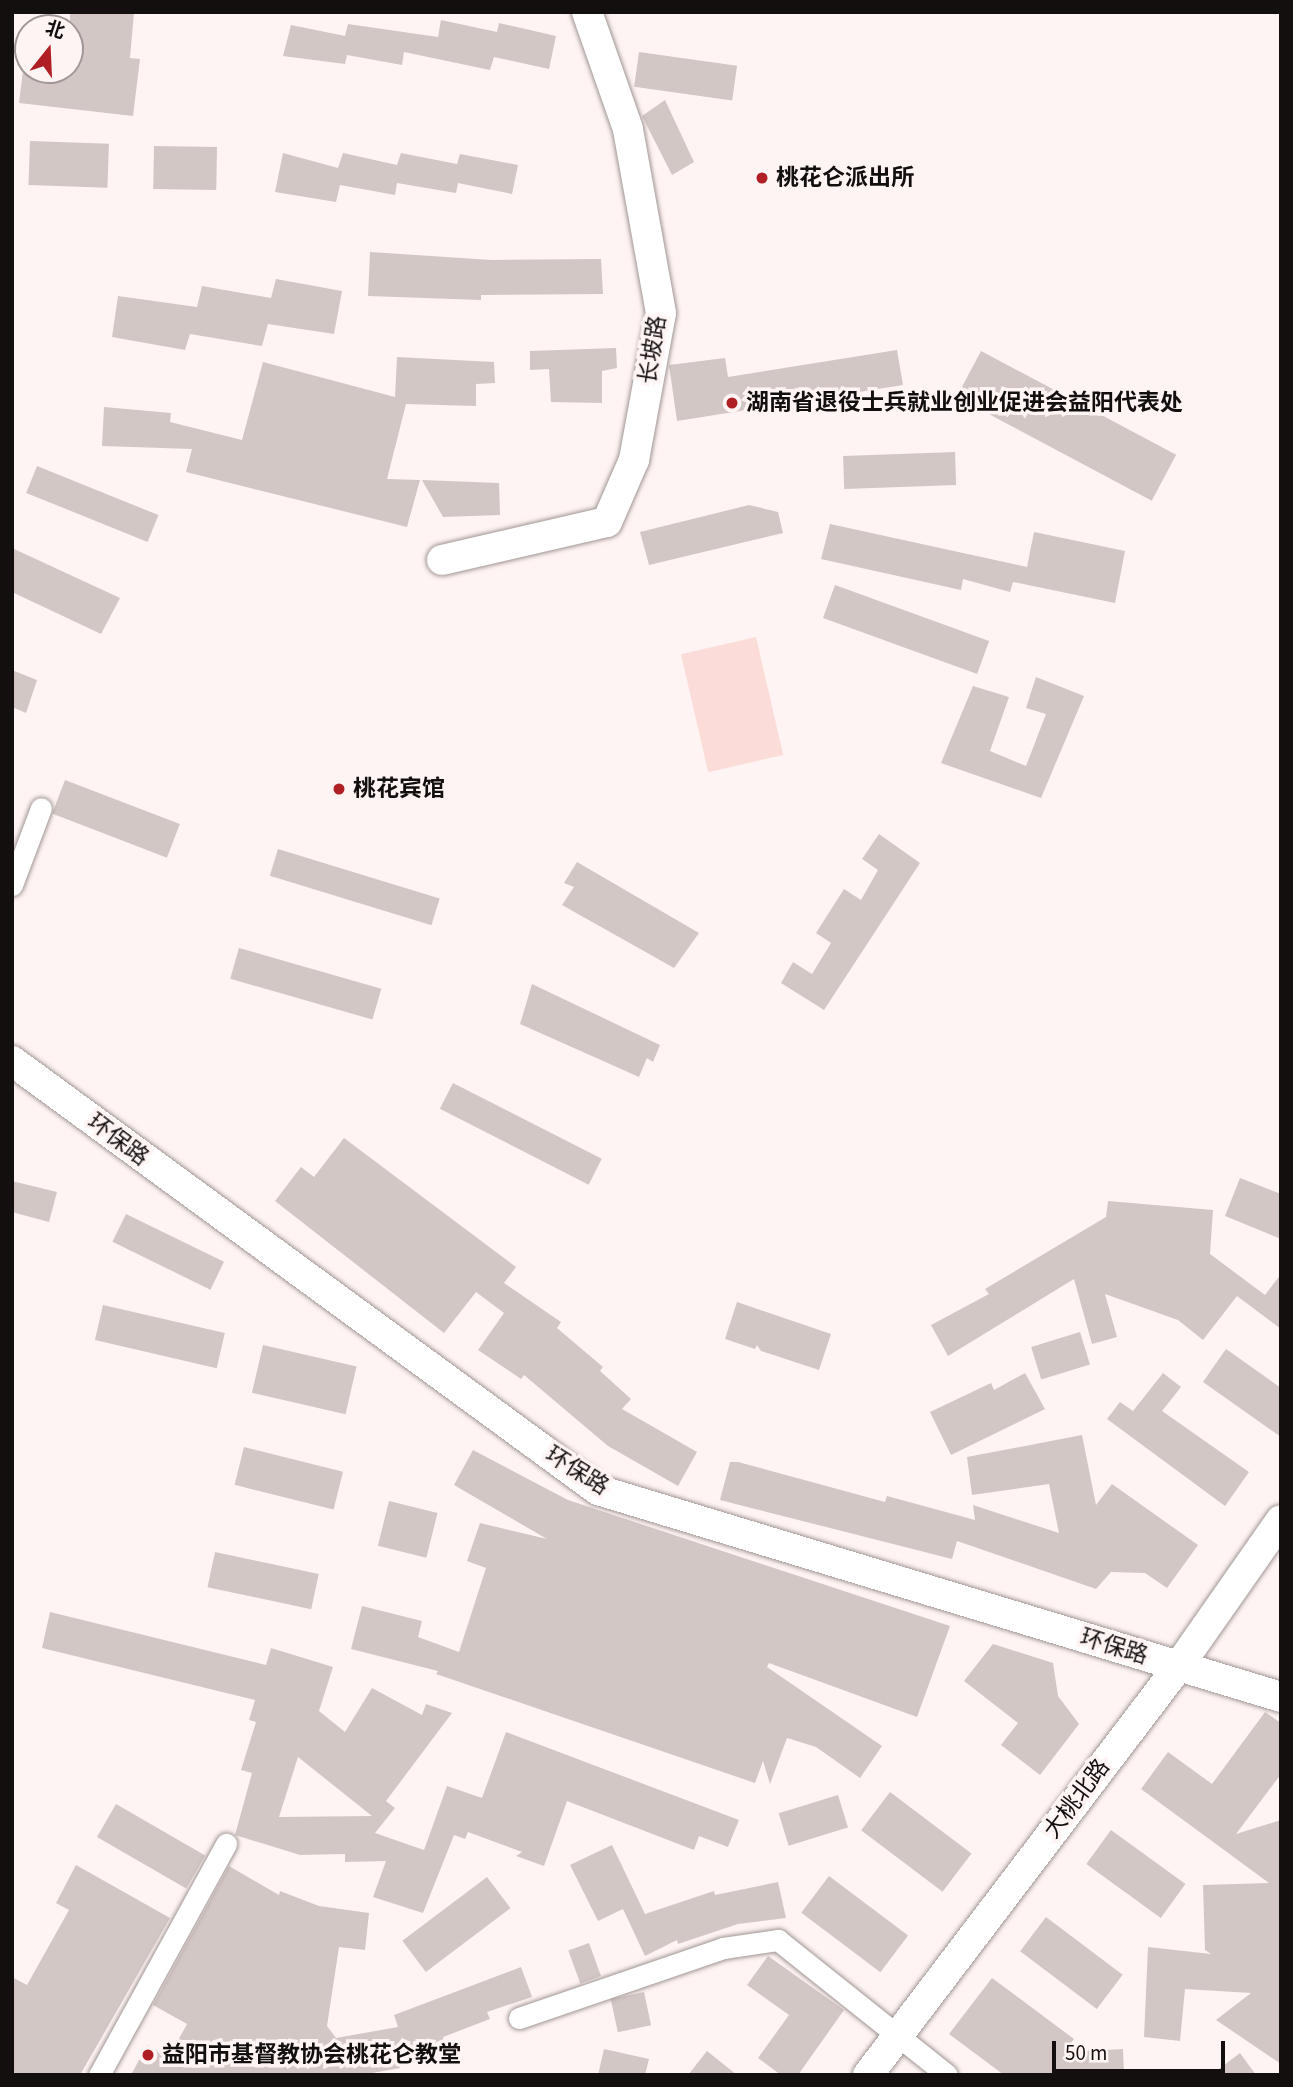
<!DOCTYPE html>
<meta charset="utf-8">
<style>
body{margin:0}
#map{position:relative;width:1293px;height:2087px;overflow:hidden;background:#fef4f3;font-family:"Source Sans 3","Noto Sans SC",sans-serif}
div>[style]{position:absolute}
.green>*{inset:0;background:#fcdcd8;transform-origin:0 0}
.building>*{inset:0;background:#d3c7c5;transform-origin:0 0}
.roads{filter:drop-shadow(0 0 2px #a19694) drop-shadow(0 0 2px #a19694)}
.street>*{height:21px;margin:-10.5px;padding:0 10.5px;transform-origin:10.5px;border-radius:10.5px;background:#fff}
.secondary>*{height:30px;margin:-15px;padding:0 15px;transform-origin:15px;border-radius:15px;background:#fff}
.dots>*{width:19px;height:19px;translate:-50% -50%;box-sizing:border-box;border:4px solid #fef4f3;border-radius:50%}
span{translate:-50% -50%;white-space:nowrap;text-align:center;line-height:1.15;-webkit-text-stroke:7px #fef4f3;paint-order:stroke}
.poi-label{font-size:23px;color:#130f0f;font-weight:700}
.left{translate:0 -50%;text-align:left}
.street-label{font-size:23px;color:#130f0f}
.frame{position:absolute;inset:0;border:14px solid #130f0f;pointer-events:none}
.north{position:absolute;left:14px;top:14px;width:70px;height:70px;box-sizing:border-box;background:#fef4f3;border:2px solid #a09898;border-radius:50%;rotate:18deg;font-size:19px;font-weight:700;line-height:28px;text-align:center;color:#130f0f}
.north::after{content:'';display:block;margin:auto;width:24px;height:32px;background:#b01f23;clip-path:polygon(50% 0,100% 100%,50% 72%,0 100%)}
.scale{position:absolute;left:1052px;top:2041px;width:173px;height:32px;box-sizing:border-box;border:4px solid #130f0f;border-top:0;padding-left:9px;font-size:21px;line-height:24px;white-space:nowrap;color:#130f0f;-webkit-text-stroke:5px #fef4f3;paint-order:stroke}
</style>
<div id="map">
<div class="green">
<i style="left:756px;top:637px;width:121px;height:77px;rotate:77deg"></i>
</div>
<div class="building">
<i style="clip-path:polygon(70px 12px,134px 12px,130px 58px,140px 59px,133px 116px,19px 103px,23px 70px,70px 70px)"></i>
<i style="clip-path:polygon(441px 20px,497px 32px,499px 23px,556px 36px,549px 69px,494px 57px,490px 70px,404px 52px,402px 65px,347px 55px,345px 64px,283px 56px,291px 25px,345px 36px,348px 24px,438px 37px)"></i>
<i style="left:639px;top:52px;width:99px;height:35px;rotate:8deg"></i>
<i style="clip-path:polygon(665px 100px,694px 162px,672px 175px,642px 116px)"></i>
<i style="left:30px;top:141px;width:79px;height:44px;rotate:2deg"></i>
<i style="left:154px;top:146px;width:63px;height:43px;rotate:1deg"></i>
<i style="clip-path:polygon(283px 153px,338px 168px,343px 153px,397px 165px,401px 153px,457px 164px,460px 154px,518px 165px,512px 194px,458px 183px,456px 193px,397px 183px,395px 195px,340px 185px,336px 202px,275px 192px)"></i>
<i style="clip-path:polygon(370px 252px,492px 260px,601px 259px,603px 294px,481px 295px,481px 300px,368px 296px)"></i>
<i style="clip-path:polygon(276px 279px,342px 291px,334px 334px,268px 324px,262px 346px,190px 334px,185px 350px,112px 337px,118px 296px,197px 307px,202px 286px,271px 298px)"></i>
<i style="clip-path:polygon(616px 348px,617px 368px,602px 371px,602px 403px,551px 402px,549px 369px,530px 370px,530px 351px)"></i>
<i style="clip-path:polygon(897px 350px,903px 385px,677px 421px,669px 365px,725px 358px,728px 377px)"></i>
<i style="left:981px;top:351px;width:221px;height:52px;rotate:28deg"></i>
<i style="clip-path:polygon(397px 357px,494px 362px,495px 383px,476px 384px,476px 406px,406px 404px,387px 479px,420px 480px,407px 527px,186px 472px,192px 449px,102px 446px,104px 407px,171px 413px,170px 422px,242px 440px,263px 362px,395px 397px)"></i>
<i style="left:955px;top:452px;width:33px;height:112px;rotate:88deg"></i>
<i style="left:37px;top:466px;width:131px;height:29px;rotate:22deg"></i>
<i style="clip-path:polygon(422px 480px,499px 483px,500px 515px,443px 517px)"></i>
<i style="clip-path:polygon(749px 505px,778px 512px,783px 533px,649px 565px,640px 532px)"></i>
<i style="clip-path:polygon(830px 524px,1027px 567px,1034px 532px,1125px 551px,1115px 603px,1013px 582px,1010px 592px,963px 579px,961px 590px,821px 559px)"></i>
<i style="clip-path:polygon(12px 548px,120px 598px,101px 634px,12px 592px)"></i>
<i style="left:835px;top:585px;width:164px;height:35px;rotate:20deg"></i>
<i style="clip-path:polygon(12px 670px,37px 680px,26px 713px,12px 707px)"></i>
<i style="clip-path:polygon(1036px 677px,1084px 696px,1041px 798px,941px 763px,973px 686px,1009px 697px,990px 751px,1026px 766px,1046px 714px,1026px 708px)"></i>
<i style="left:65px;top:780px;width:123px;height:36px;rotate:21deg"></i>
<i style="clip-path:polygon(879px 834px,920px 863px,824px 1010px,781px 983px,793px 962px,812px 974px,831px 943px,816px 933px,844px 889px,861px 900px,878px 870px,862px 859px)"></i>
<i style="left:278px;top:849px;width:169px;height:28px;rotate:17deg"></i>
<i style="clip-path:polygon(577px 862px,699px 933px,674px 968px,562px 905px,574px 887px,564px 883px)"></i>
<i style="left:239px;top:948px;width:148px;height:32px;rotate:16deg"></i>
<i style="clip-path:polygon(532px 984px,660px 1045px,653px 1062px,647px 1058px,639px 1077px,520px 1024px)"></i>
<i style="left:453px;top:1083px;width:167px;height:29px;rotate:27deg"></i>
<i style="clip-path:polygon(344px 1138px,516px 1267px,504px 1283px,561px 1322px,557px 1328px,603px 1367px,600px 1371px,631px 1399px,622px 1409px,697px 1452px,678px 1486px,608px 1446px,524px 1375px,521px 1379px,478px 1350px,504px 1313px,476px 1292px,444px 1333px,275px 1201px,301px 1167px,314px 1177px)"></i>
<i style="clip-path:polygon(1240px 1178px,1281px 1194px,1281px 1239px,1225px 1216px)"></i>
<i style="clip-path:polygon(12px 1181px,57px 1192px,49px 1222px,12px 1212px)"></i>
<i style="clip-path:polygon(1108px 1201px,1213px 1210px,1210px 1254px,1265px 1295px,1281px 1274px,1281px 1329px,1237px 1296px,1203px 1340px,1178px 1320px,1105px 1294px,1117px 1337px,1092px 1344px,1074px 1279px,948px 1356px,931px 1325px,989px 1294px,985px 1289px,1106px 1217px)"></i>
<i style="left:126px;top:1214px;width:109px;height:31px;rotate:26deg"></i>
<i style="clip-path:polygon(737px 1302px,831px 1334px,819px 1370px,761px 1351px,757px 1345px,755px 1349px,725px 1339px)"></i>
<i style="left:103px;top:1305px;width:125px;height:36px;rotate:13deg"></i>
<i style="left:1080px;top:1332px;width:34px;height:51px;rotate:73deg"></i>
<i style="left:263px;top:1345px;width:96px;height:49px;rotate:13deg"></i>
<i style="clip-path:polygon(1226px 1349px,1281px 1388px,1281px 1437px,1203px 1382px)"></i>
<i style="clip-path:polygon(1025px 1373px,1045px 1409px,951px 1455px,930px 1412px,991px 1383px,994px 1390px)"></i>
<i style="clip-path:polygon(1163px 1373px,1181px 1387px,1162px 1411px,1249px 1472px,1225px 1506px,1107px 1419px,1120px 1402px,1133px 1411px)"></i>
<i style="clip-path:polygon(1082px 1435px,1096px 1505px,1112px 1484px,1198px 1545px,1167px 1588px,1145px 1573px,1111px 1572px,1096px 1589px,957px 1541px,952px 1559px,720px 1500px,730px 1462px,738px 1462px,885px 1502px,887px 1496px,975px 1520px,973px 1505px,1059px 1533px,1049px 1484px,972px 1495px,967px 1457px)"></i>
<i style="left:244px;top:1447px;width:102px;height:39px;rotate:14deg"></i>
<i style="clip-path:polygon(473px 1450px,568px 1500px,950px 1626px,917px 1717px,769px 1663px,767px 1667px,882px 1746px,860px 1778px,816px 1747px,787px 1738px,770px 1784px,763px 1761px,755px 1783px,436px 1674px,438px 1671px,351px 1649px,362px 1606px,422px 1621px,418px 1637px,459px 1652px,486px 1568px,467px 1561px,480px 1523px,547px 1539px,454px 1485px)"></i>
<i style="left:389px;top:1501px;width:50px;height:46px;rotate:14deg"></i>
<i style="left:215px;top:1552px;width:106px;height:36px;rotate:12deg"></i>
<i style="clip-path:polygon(evenodd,50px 1612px,266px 1665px,271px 1648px,333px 1667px,319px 1711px,345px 1732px,372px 1688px,422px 1715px,426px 1704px,452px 1713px,386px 1801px,395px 1808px,375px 1833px,424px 1850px,447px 1786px,482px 1798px,506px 1732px,739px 1820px,728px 1847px,699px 1836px,694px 1850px,567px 1801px,544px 1866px,516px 1856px,522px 1852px,468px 1832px,465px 1839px,454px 1835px,423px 1913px,373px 1897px,386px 1861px,345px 1862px,345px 1854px,300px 1855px,235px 1835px,252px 1773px,241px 1770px,256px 1722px,249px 1720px,255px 1700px,42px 1648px,50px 1612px,298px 1757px,372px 1816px,279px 1817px,298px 1757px)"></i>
<i style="clip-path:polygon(993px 1644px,1053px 1663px,1058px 1696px,1079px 1724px,1040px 1775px,1001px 1745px,1018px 1723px,964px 1681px)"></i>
<i style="clip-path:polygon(1265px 1712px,1281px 1723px,1281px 1774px,1236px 1834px,1281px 1820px,1281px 2064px,1216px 2020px,1251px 1993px,1185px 1989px,1180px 2041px,1144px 2037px,1148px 1947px,1211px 1954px,1205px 1950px,1203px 1885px,1269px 1883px,1141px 1789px,1168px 1752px,1212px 1784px)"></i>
<i style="left:890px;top:1792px;width:102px;height:48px;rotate:37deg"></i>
<i style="left:838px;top:1795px;width:34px;height:62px;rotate:73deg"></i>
<i style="left:116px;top:1804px;width:103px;height:38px;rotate:30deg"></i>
<i style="left:1111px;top:1830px;width:92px;height:42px;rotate:36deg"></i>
<i style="clip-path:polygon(612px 1845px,645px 1914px,714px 1891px,715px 1895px,778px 1882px,786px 1918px,738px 1924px,678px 1944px,677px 1940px,645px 1956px,623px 1909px,598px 1921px,570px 1865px)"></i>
<i style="clip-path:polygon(76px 1865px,170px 1918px,80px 2075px,12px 2075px,12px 1977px,27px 1985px,69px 1910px,56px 1903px)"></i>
<i style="clip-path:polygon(229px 1866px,279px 1895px,280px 1891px,319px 1906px,369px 1913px,365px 1950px,339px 1947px,327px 2026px,336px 2038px,398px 2027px,394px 2015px,521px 1967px,532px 1997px,487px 2012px,490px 2019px,443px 2037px,445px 2044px,399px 2061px,400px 2068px,361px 2075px,131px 2075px,147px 2045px,169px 2057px,187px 2024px,153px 2005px)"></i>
<i style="left:829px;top:1876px;width:99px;height:46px;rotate:37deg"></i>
<i style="left:487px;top:1877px;width:39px;height:106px;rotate:53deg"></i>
<i style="left:1046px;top:1917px;width:96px;height:43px;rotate:37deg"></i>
<i style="left:589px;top:1943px;width:35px;height:22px;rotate:70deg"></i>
<i style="clip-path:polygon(768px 1956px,844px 2010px,798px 2075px,781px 2075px,758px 2058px,789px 2015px,747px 1985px)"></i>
<i style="clip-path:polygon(992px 1978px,1074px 2039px,1064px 2052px,1123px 2049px,1124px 2075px,1004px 2075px,949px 2034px)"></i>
<i style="left:644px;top:1992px;width:34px;height:34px;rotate:78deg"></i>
<i style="clip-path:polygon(604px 2049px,649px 2059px,645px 2075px,598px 2075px)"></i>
<i style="clip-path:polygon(707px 2051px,737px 2075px,688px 2075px)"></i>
<i style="clip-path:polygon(1240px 2053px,1256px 2075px,1211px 2075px)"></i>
</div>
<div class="roads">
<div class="street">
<i style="left:12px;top:885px;width:82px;rotate:-69.4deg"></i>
<i style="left:519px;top:2018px;width:216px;rotate:-18.9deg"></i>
<i style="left:723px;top:1948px;width:56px;rotate:-8.3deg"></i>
<i style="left:778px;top:1940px;width:216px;rotate:38.6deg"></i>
<i style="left:99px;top:2075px;width:264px;rotate:-61.2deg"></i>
</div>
<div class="secondary">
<i style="left:442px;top:560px;width:169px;rotate:-13deg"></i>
<i style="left:607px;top:522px;width:68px;rotate:-66.5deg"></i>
<i style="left:634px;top:460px;width:149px;rotate:-79.6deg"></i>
<i style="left:661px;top:313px;width:187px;rotate:-100.2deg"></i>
<i style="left:628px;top:129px;width:124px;rotate:-109.3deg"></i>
<i style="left:12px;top:1061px;width:726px;rotate:36.21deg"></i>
<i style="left:598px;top:1490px;width:714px;rotate:16.86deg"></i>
<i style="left:868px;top:2075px;width:512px;rotate:-52.77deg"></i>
<i style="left:1178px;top:1667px;width:179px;rotate:-55deg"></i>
</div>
</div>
<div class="dots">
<i style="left:762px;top:178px;background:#b01f23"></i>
<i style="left:732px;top:403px;background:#b01f23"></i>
<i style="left:339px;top:789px;background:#b01f23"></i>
<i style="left:148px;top:2055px;background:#b01f23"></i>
</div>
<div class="poi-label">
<span class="left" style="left:776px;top:178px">桃花仑派出所</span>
<span class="left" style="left:746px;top:403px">湖南省退役士兵就业创业促进会益阳代表处</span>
<span class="left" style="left:353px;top:789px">桃花宾馆</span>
<span class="left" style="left:162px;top:2055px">益阳市基督教协会桃花仑教堂</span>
</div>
<div class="street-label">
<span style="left:653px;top:350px;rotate:-81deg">长坡路</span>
<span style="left:118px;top:1140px;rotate:37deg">环保路</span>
<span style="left:577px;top:1471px;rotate:32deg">环保路</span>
<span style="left:1114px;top:1647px;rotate:17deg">环保路</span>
<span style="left:1077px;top:1799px;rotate:-53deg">大桃北路</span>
</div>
<div class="frame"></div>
<div class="north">北</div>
<div class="scale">50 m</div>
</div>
